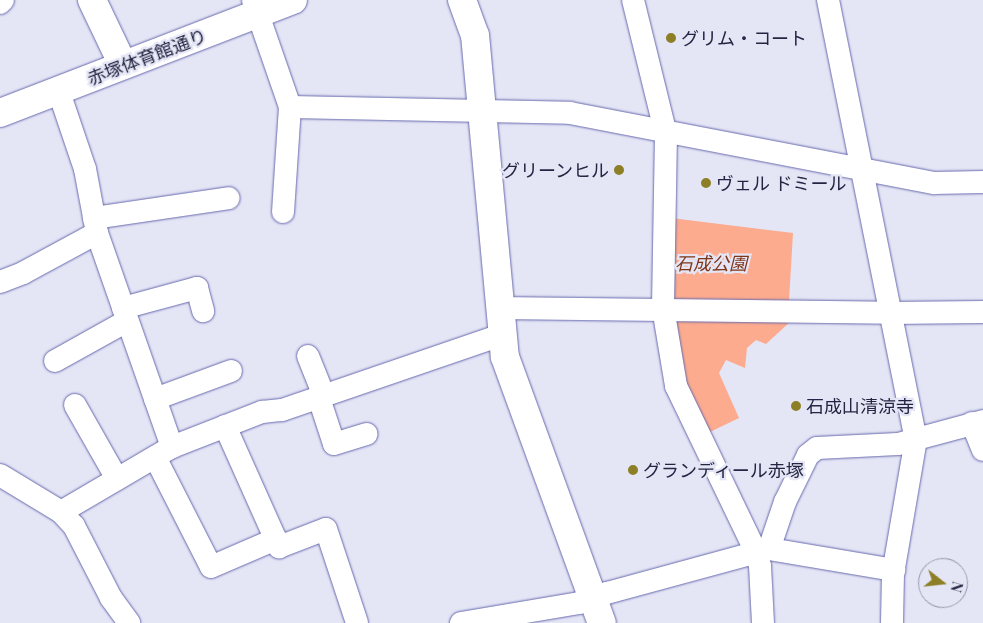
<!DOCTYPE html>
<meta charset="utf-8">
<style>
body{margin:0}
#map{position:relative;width:983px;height:623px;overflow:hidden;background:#e4e5f5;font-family:"Playfair Display","Noto Sans JP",serif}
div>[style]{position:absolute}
.green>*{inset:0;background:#fcab8e}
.roads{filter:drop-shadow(0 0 1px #6769ae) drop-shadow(0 0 1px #6769ae)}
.street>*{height:22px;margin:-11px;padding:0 11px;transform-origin:11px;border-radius:11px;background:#fff}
.secondary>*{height:28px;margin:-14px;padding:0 14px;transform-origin:14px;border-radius:14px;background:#fff}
.dots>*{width:14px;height:14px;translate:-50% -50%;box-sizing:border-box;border:2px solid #e4e5f5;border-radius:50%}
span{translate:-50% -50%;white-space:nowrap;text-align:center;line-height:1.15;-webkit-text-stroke:4.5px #e4e5f5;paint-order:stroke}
.poi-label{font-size:18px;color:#242542}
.left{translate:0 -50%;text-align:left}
.right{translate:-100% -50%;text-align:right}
.street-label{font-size:18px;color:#242542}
.park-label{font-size:18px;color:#7f3618;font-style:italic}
.north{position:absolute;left:918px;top:558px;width:50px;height:50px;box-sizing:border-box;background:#e4e5f5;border:1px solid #9798ad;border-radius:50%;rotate:106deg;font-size:14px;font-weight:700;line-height:20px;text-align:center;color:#242542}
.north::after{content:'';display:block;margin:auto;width:18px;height:22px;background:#8c7f25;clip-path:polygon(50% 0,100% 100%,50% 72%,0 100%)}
</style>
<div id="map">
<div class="green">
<i style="clip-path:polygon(671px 218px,793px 233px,789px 301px,678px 302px,672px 297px)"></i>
<i style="clip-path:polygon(680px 318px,791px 321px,766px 344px,756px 340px,747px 348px,745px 368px,726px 360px,719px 373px,739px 418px,710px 432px,684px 384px,674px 324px)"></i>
</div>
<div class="roads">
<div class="street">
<i style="left:253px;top:0;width:113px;rotate:70.9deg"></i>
<i style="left:290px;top:107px;width:280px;rotate:1.2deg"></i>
<i style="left:570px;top:113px;width:371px;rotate:10.9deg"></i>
<i style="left:934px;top:183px;width:49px;rotate:-1.2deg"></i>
<i style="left:633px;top:0;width:138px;rotate:76.2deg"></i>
<i style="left:666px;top:134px;width:174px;rotate:91deg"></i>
<i style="left:663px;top:308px;width:79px;rotate:80.5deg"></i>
<i style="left:676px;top:386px;width:184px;rotate:64.3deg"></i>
<i style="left:756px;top:552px;width:15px;rotate:74deg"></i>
<i style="left:760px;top:566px;width:57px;rotate:87deg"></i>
<i style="left:828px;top:0;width:448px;rotate:78.7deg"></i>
<i style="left:916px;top:439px;width:137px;rotate:99.7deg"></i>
<i style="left:893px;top:574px;width:49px;rotate:91.2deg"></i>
<i style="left:0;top:3px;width:4px;rotate:-45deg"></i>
<i style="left:283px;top:212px;width:105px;rotate:-86.2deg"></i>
<i style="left:94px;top:218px;width:136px;rotate:-8.4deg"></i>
<i style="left:97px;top:233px;width:227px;rotate:70.7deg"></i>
<i style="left:0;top:282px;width:25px;rotate:-21deg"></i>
<i style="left:23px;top:273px;width:84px;rotate:-28.4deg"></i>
<i style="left:97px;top:233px;width:65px;rotate:-100.6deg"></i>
<i style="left:85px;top:169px;width:81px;rotate:-108.7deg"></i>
<i style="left:123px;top:308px;width:77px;rotate:-15.1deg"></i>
<i style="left:197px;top:288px;width:24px;rotate:75deg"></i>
<i style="left:498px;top:308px;width:392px;rotate:0.7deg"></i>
<i style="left:890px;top:313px;width:93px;rotate:-0.6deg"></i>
<i style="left:308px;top:356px;width:43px;rotate:68.2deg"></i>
<i style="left:55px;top:361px;width:82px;rotate:-29.1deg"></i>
<i style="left:319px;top:398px;width:48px;rotate:71.9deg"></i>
<i style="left:334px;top:444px;width:34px;rotate:-17deg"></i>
<i style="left:155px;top:399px;width:81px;rotate:-20.2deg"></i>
<i style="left:75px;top:405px;width:85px;rotate:60.4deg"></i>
<i style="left:972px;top:423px;width:29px;rotate:68deg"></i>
<i style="left:225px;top:426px;width:133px;rotate:65.9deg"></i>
<i style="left:279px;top:547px;width:50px;rotate:-21deg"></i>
<i style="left:326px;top:529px;width:99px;rotate:71.7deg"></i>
<i style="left:155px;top:457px;width:123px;rotate:63deg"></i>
<i style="left:211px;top:567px;width:71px;rotate:-23.3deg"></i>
<i style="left:0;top:475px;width:71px;rotate:31.2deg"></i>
<i style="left:61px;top:512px;width:19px;rotate:47deg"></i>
<i style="left:74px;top:526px;width:81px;rotate:62.8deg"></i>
<i style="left:111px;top:598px;width:31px;rotate:54deg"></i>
<i style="left:61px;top:512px;width:129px;rotate:-30.4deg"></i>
<i style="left:172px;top:447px;width:97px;rotate:-21.3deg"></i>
<i style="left:262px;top:412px;width:20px;rotate:-6deg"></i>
<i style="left:282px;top:410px;width:231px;rotate:-18.9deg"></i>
<i style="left:769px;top:549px;width:127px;rotate:9.5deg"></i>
<i style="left:461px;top:623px;width:120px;rotate:-9.6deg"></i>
<i style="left:579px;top:603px;width:30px;rotate:-20deg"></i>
<i style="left:607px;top:593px;width:168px;rotate:-15.2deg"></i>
<i style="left:769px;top:549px;width:50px;rotate:-71.2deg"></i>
<i style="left:785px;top:502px;width:52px;rotate:-63.9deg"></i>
<i style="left:808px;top:455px;width:11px;rotate:-38deg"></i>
<i style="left:817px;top:448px;width:81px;rotate:-2.8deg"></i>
<i style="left:898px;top:444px;width:88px;rotate:-15.1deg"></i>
</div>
<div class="secondary">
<i style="left:92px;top:0;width:72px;rotate:64.5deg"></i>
<i style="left:462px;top:0;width:37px;rotate:70deg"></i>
<i style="left:475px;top:35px;width:323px;rotate:84.7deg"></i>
<i style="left:505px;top:357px;width:283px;rotate:70deg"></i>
<i style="left:0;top:113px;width:314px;rotate:-21.1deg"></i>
</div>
</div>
<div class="dots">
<i style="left:671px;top:38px;background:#8c7f25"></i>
<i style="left:619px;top:170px;background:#8c7f25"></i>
<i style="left:706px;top:183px;background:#8c7f25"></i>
<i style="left:796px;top:406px;background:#8c7f25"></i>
<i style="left:633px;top:470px;background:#8c7f25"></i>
</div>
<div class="poi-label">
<span class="left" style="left:681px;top:38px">グリム・コート</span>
<span class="right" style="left:609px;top:170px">グリーンヒル</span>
<span class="left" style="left:716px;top:183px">ヴェル ドミール</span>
<span class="left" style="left:806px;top:406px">石成山清涼寺</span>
<span class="left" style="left:643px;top:470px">グランディール赤塚</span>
</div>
<div class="street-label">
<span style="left:147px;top:57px;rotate:-21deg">赤塚体育館通り</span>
</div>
<div class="park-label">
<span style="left:711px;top:263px">石成公園</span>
</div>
<div class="north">N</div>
</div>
